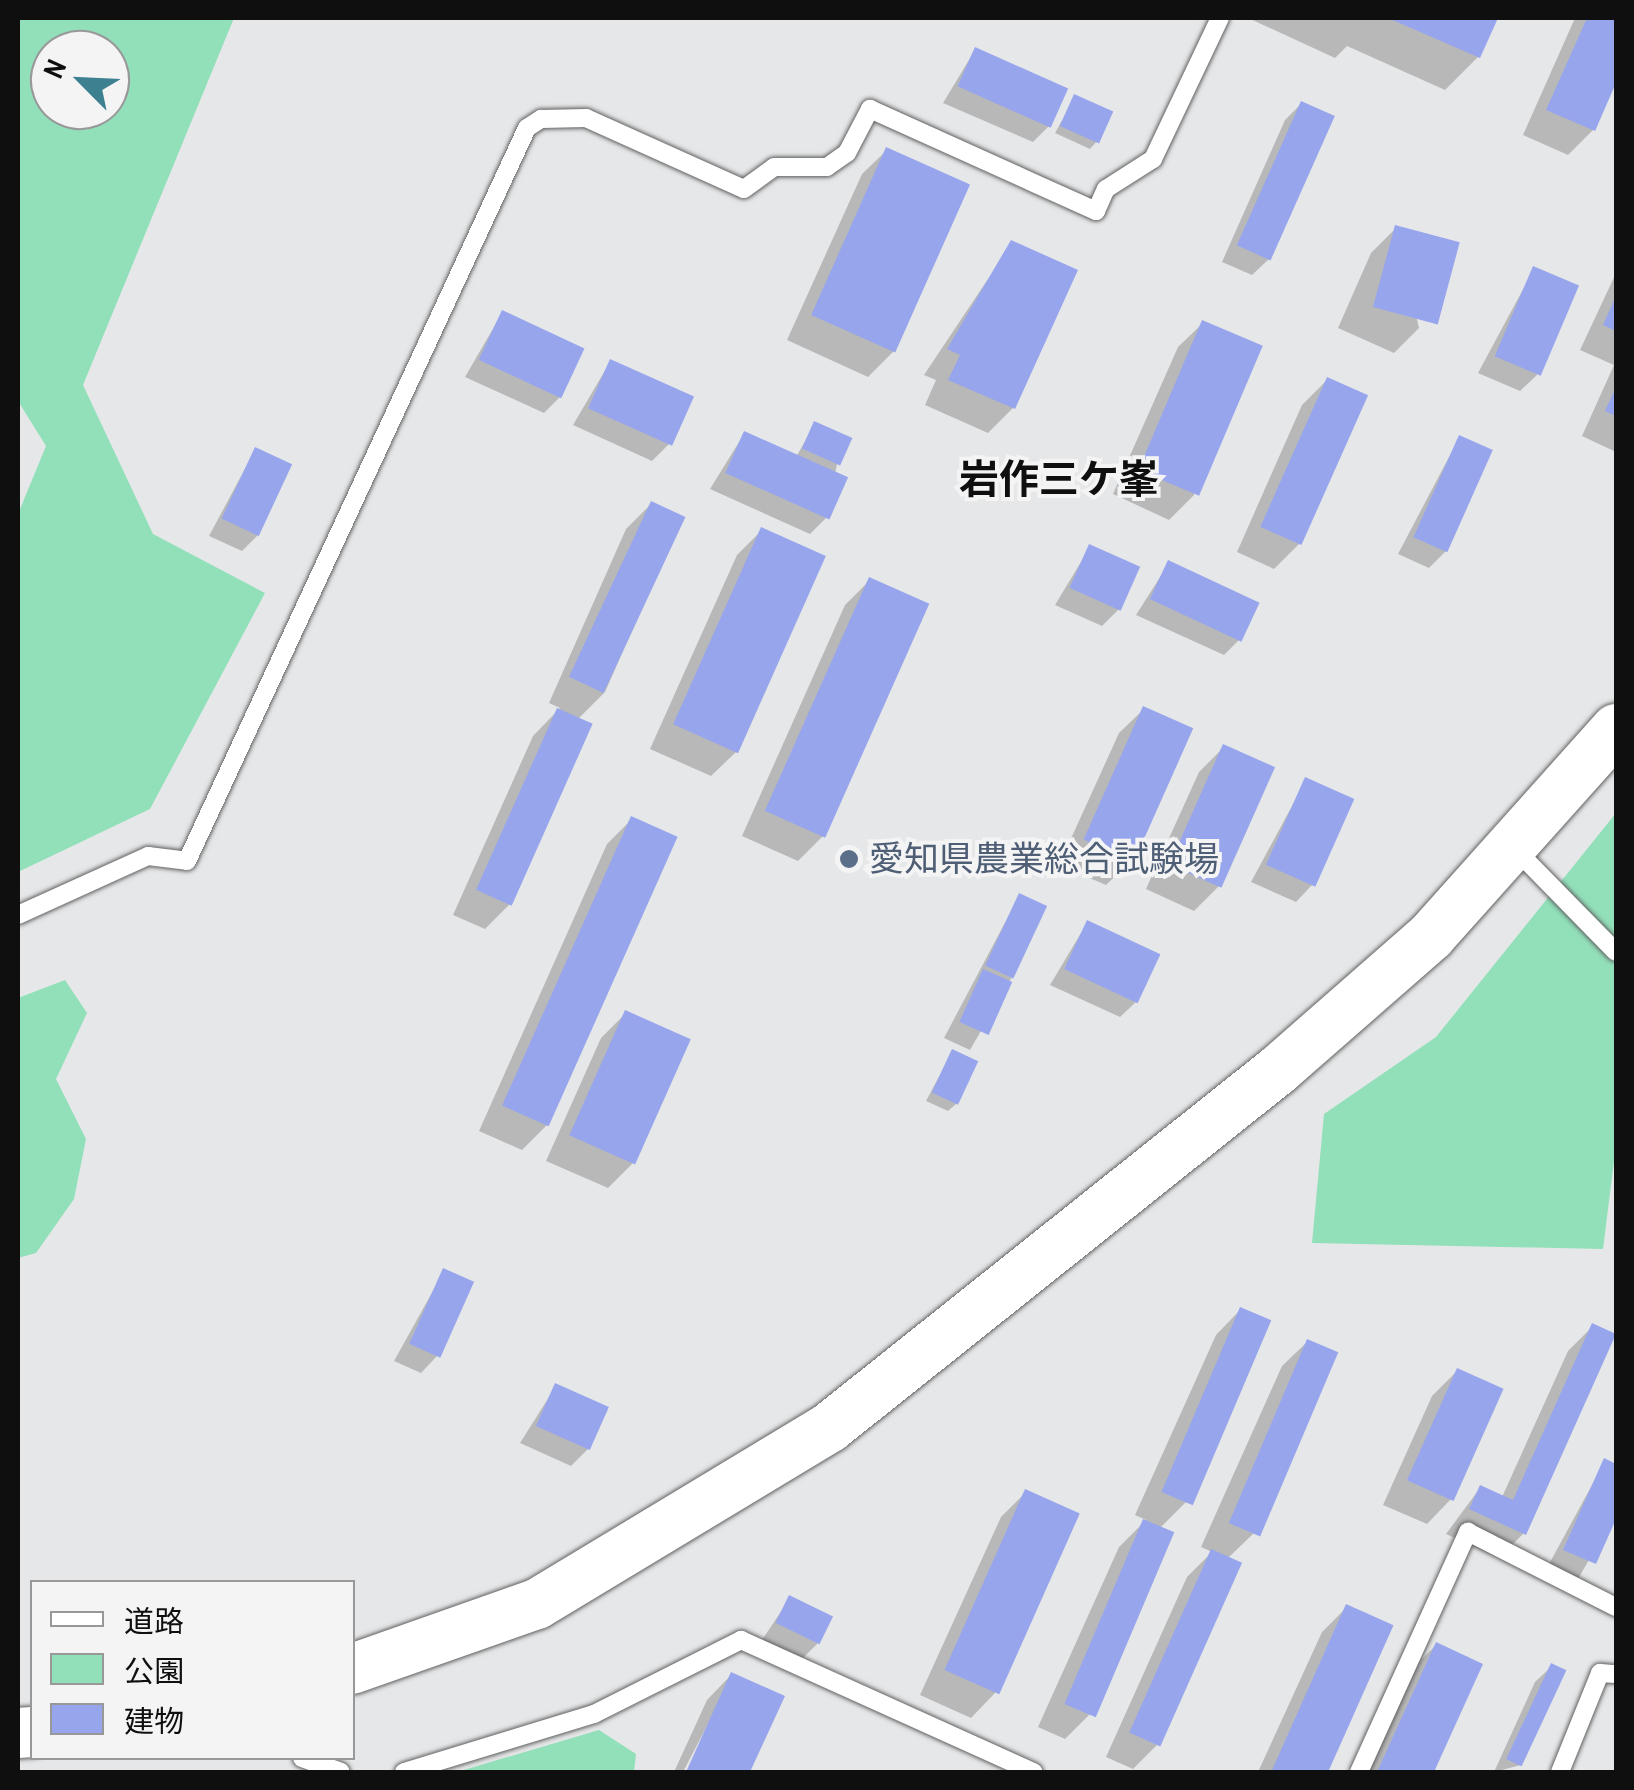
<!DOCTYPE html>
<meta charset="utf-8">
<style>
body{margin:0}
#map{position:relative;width:1634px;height:1790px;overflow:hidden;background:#e6e7e8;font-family:"Archivo Narrow","Noto Sans JP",sans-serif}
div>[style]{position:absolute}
.green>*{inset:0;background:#92e0ba}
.shadow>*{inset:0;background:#0003}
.building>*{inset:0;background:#97a5ed;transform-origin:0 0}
.roads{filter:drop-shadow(0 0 2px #616162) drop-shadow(0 0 2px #616162)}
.lane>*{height:18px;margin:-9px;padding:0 9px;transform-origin:9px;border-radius:9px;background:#fff}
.secondary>*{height:50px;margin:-25px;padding:0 25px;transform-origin:25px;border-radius:25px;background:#fff}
.dots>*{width:28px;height:28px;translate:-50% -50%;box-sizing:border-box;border:5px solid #f4f4f5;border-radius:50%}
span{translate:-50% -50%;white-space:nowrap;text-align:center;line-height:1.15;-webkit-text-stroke:8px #f4f4f5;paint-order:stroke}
.service-label{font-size:35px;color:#4e5e75}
.left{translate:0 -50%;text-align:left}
.quarter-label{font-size:40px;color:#0f0f10;font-weight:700}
.frame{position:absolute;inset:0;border:20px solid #0f0f10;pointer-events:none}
.legend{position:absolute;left:30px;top:1580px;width:325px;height:180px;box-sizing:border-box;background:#f4f4f5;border:2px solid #989899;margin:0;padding:12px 18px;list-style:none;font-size:30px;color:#0f0f10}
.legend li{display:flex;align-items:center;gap:20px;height:50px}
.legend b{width:50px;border:2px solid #989899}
.north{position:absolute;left:30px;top:30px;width:100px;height:100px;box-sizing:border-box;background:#f4f4f5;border:2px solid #989899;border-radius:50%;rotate:294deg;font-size:28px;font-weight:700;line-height:40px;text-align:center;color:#0f0f10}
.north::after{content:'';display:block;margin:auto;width:35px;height:45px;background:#3d8090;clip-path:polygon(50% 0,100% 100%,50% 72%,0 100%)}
</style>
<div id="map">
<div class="green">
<i style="clip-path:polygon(evenodd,18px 18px,234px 18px,83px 385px,153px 534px,265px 593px,150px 809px,18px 872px,18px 514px,46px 446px,18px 401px,18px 18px,50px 50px,110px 50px,110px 110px,50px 110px,50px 50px)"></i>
<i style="clip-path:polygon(1616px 813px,1616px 1145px,1603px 1249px,1312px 1243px,1324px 1114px,1436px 1037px)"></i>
<i style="clip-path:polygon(65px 980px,87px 1013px,56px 1079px,86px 1139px,74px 1199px,36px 1253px,18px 1258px,18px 998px)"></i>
<i style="clip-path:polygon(599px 1730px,636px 1754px,634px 1772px,457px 1772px)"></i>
</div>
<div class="shadow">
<i style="clip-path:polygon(1248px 18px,1495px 18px,1478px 57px,1445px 90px,1347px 46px,1335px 58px)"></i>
<i style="clip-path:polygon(1575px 18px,1616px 18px,1616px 77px,1593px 130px,1568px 155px,1523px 135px)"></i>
<i style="clip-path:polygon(975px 50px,1049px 126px,1033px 142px,943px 103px)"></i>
<i style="clip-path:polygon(1075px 97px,1097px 141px,1090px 149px,1055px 133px)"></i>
<i style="clip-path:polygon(1301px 104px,1269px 259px,1252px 275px,1222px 262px,1285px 120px)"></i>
<i style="clip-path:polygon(887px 150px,893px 352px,868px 377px,787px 340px,862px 174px)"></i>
<i style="clip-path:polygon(1396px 228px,1419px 328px,1394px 353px,1338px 328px,1371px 253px)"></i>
<i style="clip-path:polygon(1012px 243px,1074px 271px,1013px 408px,988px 433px,925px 405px,936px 380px,924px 375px)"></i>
<i style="clip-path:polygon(1534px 269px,1537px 375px,1520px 391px,1478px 373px)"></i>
<i style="clip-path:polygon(1616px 273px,1616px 452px,1582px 436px,1614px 365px,1580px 350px)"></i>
<i style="clip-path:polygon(502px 313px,561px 396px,544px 413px,465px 377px)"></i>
<i style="clip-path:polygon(1203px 323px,1194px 495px,1169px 520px,1113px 494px,1178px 347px)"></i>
<i style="clip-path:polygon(610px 362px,669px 444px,652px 461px,573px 425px)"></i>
<i style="clip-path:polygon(1327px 380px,1364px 396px,1299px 544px,1274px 569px,1237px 552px,1302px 405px)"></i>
<i style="clip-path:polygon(815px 424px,837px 464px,827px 517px,810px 534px,710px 489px,744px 434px,796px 457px)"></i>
<i style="clip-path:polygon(1459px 438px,1446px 551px,1429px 568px,1398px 554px)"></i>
<i style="clip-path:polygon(255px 450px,258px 535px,242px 551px,209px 536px)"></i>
<i style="clip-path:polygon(651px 504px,682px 518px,605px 692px,577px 720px,510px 904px,485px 929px,453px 915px,533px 736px,560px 708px,549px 703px,626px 529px)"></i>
<i style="clip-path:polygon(762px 530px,736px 752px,711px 776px,650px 749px,737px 555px)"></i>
<i style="clip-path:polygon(1090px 547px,1119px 609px,1102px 626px,1055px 605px)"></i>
<i style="clip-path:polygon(1169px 563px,1240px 639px,1224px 655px,1136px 615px)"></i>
<i style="clip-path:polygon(870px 580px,823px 836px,798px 861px,742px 836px,845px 605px)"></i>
<i style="clip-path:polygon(1144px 709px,1131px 861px,1106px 885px,1059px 865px,1119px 733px)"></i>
<i style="clip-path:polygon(1224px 747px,1271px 769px,1219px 886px,1194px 911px,1146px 889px,1199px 772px)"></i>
<i style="clip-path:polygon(1306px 780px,1312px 885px,1296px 902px,1251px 882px)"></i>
<i style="clip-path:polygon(632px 819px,547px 1125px,522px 1150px,479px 1131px,607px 844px)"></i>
<i style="clip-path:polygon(1019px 896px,1012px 977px,970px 1050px,944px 1038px)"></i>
<i style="clip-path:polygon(1087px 923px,1137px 1001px,1120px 1017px,1050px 985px)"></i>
<i style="clip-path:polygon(626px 1013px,633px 1163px,608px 1188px,546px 1161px,601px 1038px)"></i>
<i style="clip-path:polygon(952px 1052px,956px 1104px,948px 1111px,926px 1101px)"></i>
<i style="clip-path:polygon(444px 1271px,437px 1356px,421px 1373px,394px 1361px)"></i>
<i style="clip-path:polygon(1240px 1310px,1186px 1502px,1159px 1529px,1090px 1714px,1065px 1739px,1038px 1727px,1119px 1547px,1146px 1520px,1135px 1515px,1216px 1335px)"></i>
<i style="clip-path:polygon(1593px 1326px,1524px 1533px,1499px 1558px,1446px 1534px,1480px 1488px,1502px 1497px,1568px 1351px)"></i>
<i style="clip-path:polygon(1307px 1342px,1253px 1534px,1227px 1559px,1158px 1744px,1133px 1769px,1106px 1757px,1187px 1577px,1212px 1552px,1201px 1547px,1282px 1366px)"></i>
<i style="clip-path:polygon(1457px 1371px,1451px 1499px,1427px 1524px,1383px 1505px,1432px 1396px)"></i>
<i style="clip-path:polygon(556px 1386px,588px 1449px,571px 1466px,520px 1443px)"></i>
<i style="clip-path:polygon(1605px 1461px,1616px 1466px,1616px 1513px,1578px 1579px,1548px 1566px)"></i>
<i style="clip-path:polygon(1026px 1492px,995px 1693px,971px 1718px,920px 1695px,1001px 1517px)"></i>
<i style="clip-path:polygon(790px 1598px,819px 1642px,803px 1658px,762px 1640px)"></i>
<i style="clip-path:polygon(1347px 1607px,1390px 1626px,1324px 1772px,1258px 1772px,1322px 1632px)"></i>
<i style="clip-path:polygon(1436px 1645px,1480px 1665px,1432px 1772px,1365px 1772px,1411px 1670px)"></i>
<i style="clip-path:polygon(1552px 1666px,1521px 1765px,1494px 1772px,1535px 1682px)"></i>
<i style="clip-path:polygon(731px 1675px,781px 1697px,747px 1772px,688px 1772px,720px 1701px,683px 1772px,674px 1772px,707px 1700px)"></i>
</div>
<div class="building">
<i style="clip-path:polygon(1388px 18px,1498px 18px,1480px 58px)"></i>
<i style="clip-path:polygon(1587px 18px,1616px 18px,1616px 83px,1595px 131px,1546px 110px)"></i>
<i style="left:975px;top:47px;width:102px;height:43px;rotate:24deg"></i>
<i style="left:1074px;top:94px;width:43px;height:35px;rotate:24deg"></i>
<i style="left:1301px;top:101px;width:37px;height:158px;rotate:24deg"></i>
<i style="left:886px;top:147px;width:92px;height:184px;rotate:24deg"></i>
<i style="left:1395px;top:225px;width:67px;height:85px;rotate:15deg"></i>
<i style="clip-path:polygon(1011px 240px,1078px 270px,1015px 409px,948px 380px,960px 355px,947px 349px)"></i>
<i style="left:1533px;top:266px;width:50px;height:98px;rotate:23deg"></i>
<i style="clip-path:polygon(1616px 296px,1616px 331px,1603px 325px)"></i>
<i style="left:502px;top:310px;width:91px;height:55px;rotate:25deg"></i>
<i style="left:1202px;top:320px;width:66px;height:163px;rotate:23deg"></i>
<i style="left:610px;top:359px;width:92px;height:54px;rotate:24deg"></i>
<i style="left:1327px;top:377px;width:45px;height:164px;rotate:24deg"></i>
<i style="clip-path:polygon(1616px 387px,1616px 416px,1605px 411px)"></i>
<i style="left:814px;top:421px;width:42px;height:30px;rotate:24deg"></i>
<i style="left:744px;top:431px;width:114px;height:46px;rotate:24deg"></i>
<i style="left:1459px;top:435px;width:37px;height:112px;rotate:24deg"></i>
<i style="left:255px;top:447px;width:41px;height:79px;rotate:25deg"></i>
<i style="left:651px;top:501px;width:38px;height:194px;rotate:25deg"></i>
<i style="left:761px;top:527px;width:71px;height:216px;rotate:24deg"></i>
<i style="left:1089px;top:544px;width:56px;height:48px;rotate:24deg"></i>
<i style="left:1168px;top:560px;width:101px;height:43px;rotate:25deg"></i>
<i style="left:869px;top:577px;width:66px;height:256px;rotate:24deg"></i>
<i style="left:1143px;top:706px;width:55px;height:146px;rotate:24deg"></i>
<i style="left:557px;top:708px;width:39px;height:199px;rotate:24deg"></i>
<i style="left:1223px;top:744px;width:57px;height:132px;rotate:24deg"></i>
<i style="left:1305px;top:777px;width:54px;height:96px;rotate:24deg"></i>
<i style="left:631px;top:816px;width:51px;height:317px;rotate:24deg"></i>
<i style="left:1019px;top:893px;width:31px;height:80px;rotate:25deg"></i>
<i style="left:1087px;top:920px;width:81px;height:54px;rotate:25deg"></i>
<i style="left:983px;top:969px;width:32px;height:58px;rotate:24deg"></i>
<i style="left:625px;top:1010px;width:72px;height:137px;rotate:24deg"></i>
<i style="left:952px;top:1049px;width:29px;height:48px;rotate:25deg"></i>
<i style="left:443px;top:1268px;width:34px;height:83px;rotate:24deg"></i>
<i style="left:1240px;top:1307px;width:34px;height:201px;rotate:23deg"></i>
<i style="clip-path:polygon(1592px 1323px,1616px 1334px,1526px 1535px,1469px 1509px,1480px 1485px,1513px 1500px)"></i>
<i style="left:1307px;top:1339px;width:34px;height:200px;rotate:23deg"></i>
<i style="left:1457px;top:1368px;width:51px;height:123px;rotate:24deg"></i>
<i style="left:555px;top:1383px;width:59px;height:47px;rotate:24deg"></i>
<i style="clip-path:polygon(1604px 1458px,1616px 1464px,1616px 1519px,1596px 1564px,1563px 1550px)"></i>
<i style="left:1025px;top:1489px;width:60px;height:198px;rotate:24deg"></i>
<i style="left:1143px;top:1519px;width:34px;height:201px;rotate:23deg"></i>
<i style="left:1211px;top:1549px;width:34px;height:201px;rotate:24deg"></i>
<i style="left:789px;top:1595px;width:49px;height:31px;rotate:26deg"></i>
<i style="left:1346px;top:1604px;width:52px;height:184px;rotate:24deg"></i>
<i style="clip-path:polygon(1436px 1642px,1483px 1664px,1434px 1772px,1377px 1772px)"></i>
<i style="left:1551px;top:1663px;width:17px;height:106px;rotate:25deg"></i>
<i style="clip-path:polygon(731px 1672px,785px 1696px,750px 1772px,686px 1772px)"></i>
</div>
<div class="roads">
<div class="lane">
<i style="left:1517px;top:851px;width:141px;rotate:45.6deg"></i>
<i style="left:18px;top:915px;width:143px;rotate:-24.4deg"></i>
<i style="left:148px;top:856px;width:39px;rotate:7deg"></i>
<i style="left:187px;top:861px;width:808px;rotate:-65.12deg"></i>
<i style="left:527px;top:128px;width:17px;rotate:-33deg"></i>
<i style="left:541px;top:119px;width:45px;rotate:-1.3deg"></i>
<i style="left:586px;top:118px;width:173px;rotate:24.2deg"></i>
<i style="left:744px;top:189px;width:37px;rotate:-36deg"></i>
<i style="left:774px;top:167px;width:53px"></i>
<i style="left:827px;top:167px;width:24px;rotate:-35deg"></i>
<i style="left:847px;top:153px;width:50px;rotate:-62.4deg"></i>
<i style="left:870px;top:109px;width:248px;rotate:24.3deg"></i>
<i style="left:1096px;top:211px;width:24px;rotate:-66deg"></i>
<i style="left:1106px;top:189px;width:56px;rotate:-32.6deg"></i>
<i style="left:1153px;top:159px;width:156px;rotate:-64.6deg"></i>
<i style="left:302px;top:1758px;width:41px;rotate:19.7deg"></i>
<i style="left:404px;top:1772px;width:199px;rotate:-17deg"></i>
<i style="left:594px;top:1714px;width:165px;rotate:-26.7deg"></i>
<i style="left:741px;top:1640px;width:321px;rotate:24.3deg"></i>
<i style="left:1359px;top:1772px;width:264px;rotate:-65.6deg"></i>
<i style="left:1468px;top:1532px;width:166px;rotate:26.9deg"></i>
<i style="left:1560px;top:1772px;width:107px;rotate:-68deg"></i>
<i style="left:1600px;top:1673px;width:16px;rotate:4deg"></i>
</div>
<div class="secondary">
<i style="left:352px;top:1669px;width:196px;rotate:-19.4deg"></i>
<i style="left:537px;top:1604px;width:342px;rotate:-31.1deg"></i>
<i style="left:830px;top:1427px;width:573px;rotate:-38.55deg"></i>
<i style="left:1278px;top:1070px;width:203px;rotate:-41.2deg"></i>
<i style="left:1431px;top:936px;width:278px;rotate:-48.2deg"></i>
<i style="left:18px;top:1733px;width:14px;rotate:-4deg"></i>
</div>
</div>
<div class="dots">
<i style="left:849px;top:859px;background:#5c6f8a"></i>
</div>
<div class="service-label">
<span class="left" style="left:869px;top:859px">愛知県農業総合試験場</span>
</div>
<div class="quarter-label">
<span style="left:1059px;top:479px">岩作三ケ峯</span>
</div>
<div class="frame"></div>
<ul class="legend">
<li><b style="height:12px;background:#fff"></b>道路</li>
<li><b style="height:28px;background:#92e0ba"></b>公園</li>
<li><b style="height:28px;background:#97a5ed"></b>建物</li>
</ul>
<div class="north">N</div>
</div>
